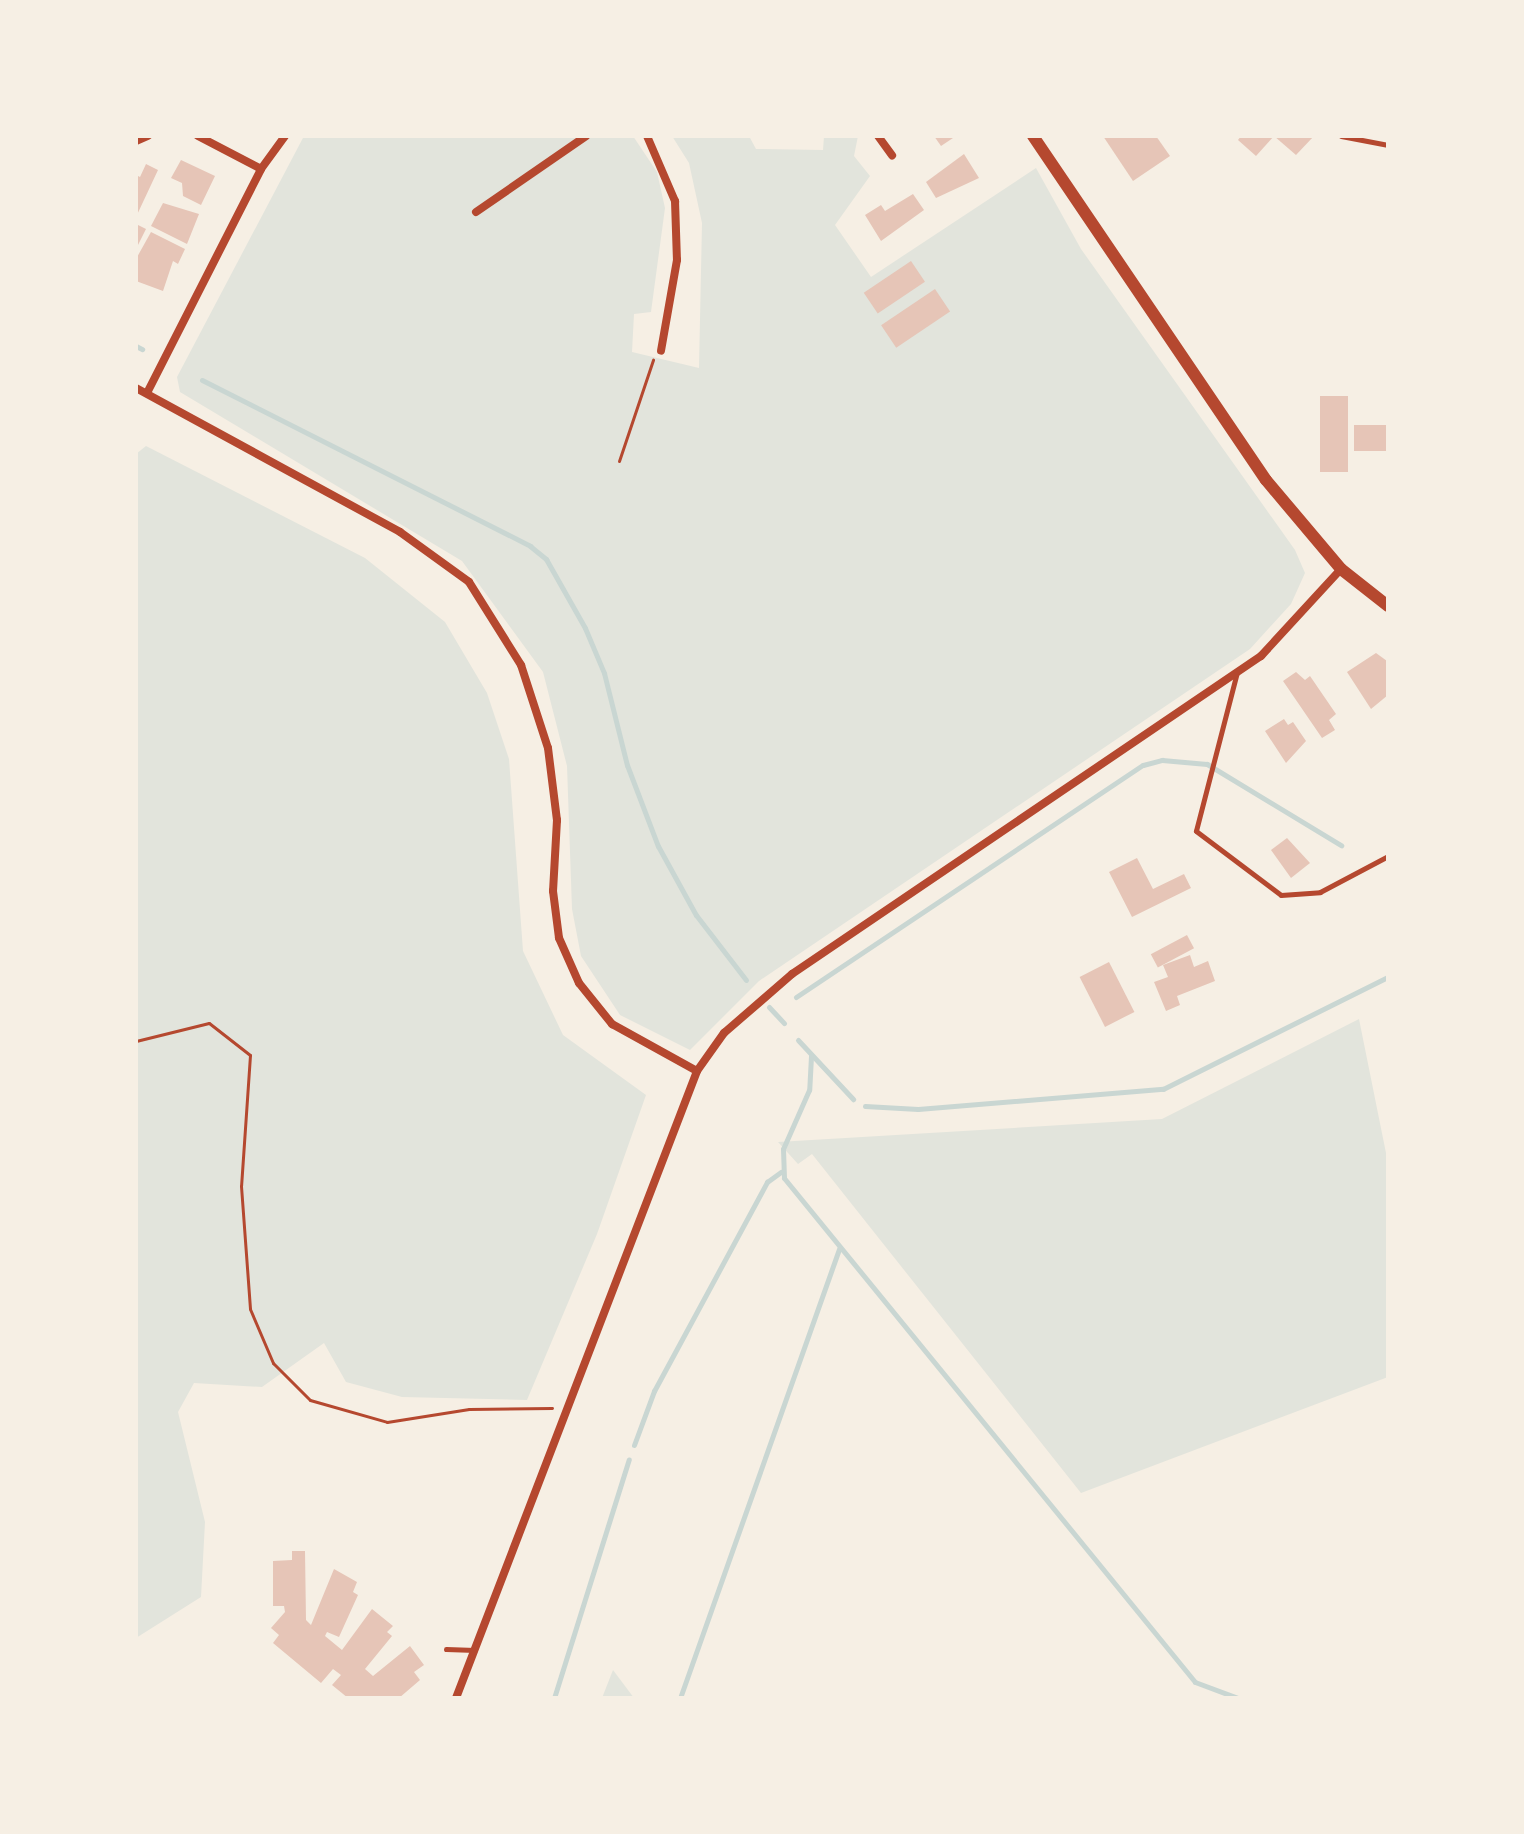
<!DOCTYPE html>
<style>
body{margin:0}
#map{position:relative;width:1524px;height:1834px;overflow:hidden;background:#f6efe4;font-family:"Archivo Narrow",sans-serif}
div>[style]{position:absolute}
.green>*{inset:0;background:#e2e4dc}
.stream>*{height:5px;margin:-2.5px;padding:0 2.5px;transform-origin:2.5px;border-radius:2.5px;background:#c9d6d2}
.building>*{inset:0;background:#e6c5b7;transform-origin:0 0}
.path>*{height:3px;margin:-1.5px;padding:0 1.5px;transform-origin:1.5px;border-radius:1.5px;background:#b5482f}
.service>*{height:5px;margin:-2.5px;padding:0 2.5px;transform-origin:2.5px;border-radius:2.5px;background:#b5482f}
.minor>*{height:8px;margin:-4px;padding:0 4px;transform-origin:4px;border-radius:4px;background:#b5482f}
.tertiary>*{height:12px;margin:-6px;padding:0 6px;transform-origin:6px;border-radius:6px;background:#b5482f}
span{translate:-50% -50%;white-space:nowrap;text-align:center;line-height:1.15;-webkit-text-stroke:6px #f6efe4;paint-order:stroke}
.frame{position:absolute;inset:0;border:138px solid #f6efe4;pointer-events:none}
</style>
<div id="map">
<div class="green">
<i style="clip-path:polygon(304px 136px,633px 136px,657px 172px,665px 208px,651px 312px,634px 314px,632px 352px,699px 368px,702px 223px,689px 163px,672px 136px,749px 136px,756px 149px,823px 150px,824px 136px,858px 136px,854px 156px,870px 176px,835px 225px,871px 277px,1036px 168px,1081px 249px,1295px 550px,1305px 573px,1291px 604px,1250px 649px,759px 981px,690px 1050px,620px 1015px,581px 956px,572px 909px,567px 766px,543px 672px,462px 561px,180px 392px,177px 377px)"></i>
<i style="clip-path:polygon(146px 446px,365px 558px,445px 622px,487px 693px,509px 759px,523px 951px,563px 1035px,646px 1095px,597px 1234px,527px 1400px,402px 1397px,346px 1382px,324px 1343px,262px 1387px,194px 1383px,178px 1412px,205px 1522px,201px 1597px,136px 1638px,136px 454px)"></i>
<i style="clip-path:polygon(1359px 1019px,1388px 1163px,1388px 1377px,1081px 1493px,812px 1154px,798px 1164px,778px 1142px,1162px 1119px)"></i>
<i style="clip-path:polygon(613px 1670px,634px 1698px,602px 1698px)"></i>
</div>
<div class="stream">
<i style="left:136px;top:346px;width:7px;rotate:27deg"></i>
<i style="left:202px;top:380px;width:368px;rotate:26.8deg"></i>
<i style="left:530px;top:546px;width:21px;rotate:39deg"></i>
<i style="left:546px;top:559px;width:79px;rotate:60.5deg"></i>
<i style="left:585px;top:628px;width:49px;rotate:67.1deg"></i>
<i style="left:604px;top:673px;width:95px;rotate:76deg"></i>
<i style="left:627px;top:765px;width:87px;rotate:69.1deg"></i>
<i style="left:658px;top:846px;width:79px;rotate:61.2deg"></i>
<i style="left:696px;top:915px;width:82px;rotate:52.4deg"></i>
<i style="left:796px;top:997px;width:417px;rotate:-33.8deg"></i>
<i style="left:1143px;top:765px;width:20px;rotate:-15deg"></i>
<i style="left:1162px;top:760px;width:45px;rotate:5.1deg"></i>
<i style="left:1207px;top:764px;width:157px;rotate:31.2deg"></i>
<i style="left:769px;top:1007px;width:22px;rotate:47deg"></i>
<i style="left:798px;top:1040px;width:81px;rotate:47deg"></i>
<i style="left:811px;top:1056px;width:34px;rotate:93deg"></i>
<i style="left:809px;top:1090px;width:64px;rotate:113.8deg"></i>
<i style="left:783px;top:1149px;width:29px;rotate:88deg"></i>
<i style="left:784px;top:1178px;width:650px;rotate:50.8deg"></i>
<i style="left:1195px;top:1682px;width:46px;rotate:20.4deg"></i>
<i style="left:865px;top:1106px;width:53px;rotate:3.2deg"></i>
<i style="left:918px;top:1109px;width:246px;rotate:-4.7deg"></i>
<i style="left:1163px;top:1089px;width:251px;rotate:-26.5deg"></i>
<i style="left:634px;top:1445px;width:58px;rotate:-69.7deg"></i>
<i style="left:654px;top:1391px;width:238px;rotate:-61.6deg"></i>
<i style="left:767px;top:1182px;width:17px;rotate:-36deg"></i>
<i style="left:554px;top:1698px;width:250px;rotate:-72.6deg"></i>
<i style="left:680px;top:1698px;width:477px;rotate:-70.5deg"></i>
</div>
<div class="building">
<i style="clip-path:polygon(934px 136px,956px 136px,941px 146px)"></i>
<i style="clip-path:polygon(1103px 136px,1156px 136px,1170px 156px,1133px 181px)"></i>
<i style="clip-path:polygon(1241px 136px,1274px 136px,1256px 156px,1238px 140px)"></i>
<i style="clip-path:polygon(1274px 136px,1314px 136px,1296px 155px)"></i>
<i style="clip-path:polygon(964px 154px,979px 178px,936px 198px,926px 182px)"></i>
<i style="clip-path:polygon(181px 160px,215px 176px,201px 205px,183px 196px,182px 183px,171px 178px)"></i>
<i style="clip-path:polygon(146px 164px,158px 170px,136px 217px,136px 175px,140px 177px)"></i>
<i style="clip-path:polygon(913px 194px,924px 210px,881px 241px,865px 215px,881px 205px,885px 211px)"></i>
<i style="clip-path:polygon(163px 203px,199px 214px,187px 244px,151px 226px)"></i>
<i style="clip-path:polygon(136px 224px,146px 229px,136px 249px)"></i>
<i style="clip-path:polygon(151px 232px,185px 249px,178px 264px,173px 261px,163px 291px,136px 281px,136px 259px)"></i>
<i style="left:911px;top:261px;width:25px;height:57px;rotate:56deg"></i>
<i style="left:935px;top:289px;width:27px;height:65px;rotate:56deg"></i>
<i style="left:1320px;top:396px;width:28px;height:76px"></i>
<i style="left:1354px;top:425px;width:34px;height:26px"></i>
<i style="clip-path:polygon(1376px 653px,1387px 661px,1388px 695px,1371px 709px,1347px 672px)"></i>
<i style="clip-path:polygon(1296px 672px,1305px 680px,1310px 676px,1336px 714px,1329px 720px,1335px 730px,1322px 738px,1283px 681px)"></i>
<i style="clip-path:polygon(1284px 719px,1288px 725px,1293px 722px,1306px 741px,1286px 763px,1265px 731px)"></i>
<i style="clip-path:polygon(1287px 838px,1310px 863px,1291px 878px,1271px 850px)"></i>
<i style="clip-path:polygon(1137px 858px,1153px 889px,1184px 874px,1191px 888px,1132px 917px,1109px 872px)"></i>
<i style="left:1187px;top:935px;width:15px;height:41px;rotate:62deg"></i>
<i style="clip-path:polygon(1190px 955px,1194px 967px,1208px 961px,1215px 981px,1177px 996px,1180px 1005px,1166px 1011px,1154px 982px,1168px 977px,1163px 965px)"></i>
<i style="left:1109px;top:962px;width:56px;height:33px;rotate:63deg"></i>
<i style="clip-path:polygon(292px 1551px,305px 1551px,306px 1620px,311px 1625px,334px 1569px,357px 1582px,353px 1592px,358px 1595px,339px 1637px,327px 1632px,325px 1636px,342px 1650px,372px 1609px,393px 1626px,387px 1632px,392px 1636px,365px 1669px,373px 1676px,410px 1646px,424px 1665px,414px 1672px,420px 1680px,399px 1698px,348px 1698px,332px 1685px,341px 1675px,333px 1669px,321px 1683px,273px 1643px,279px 1635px,271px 1628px,285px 1612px,284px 1606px,273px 1606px,273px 1561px,292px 1560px)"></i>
</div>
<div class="path">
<i style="left:619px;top:461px;width:107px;rotate:-71.4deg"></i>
<i style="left:136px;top:1041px;width:75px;rotate:-13.9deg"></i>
<i style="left:209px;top:1023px;width:52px;rotate:38deg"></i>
<i style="left:250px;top:1055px;width:131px;rotate:93.9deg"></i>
<i style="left:241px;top:1186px;width:123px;rotate:85.8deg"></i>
<i style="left:250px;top:1309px;width:59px;rotate:66.9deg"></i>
<i style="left:273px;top:1363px;width:52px;rotate:45deg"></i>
<i style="left:310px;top:1400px;width:80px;rotate:15.9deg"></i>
<i style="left:387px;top:1422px;width:83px;rotate:-9deg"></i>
<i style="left:469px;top:1409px;width:83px;rotate:-0.7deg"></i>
</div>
<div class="service">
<i style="left:1341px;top:136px;width:48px;rotate:10.8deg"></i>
<i style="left:1237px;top:672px;width:164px;rotate:104.5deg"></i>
<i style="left:1196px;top:831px;width:106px;rotate:37deg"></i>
<i style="left:1281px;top:895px;width:39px;rotate:-4deg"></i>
<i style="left:1320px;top:892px;width:77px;rotate:-27.9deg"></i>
<i style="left:446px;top:1649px;width:29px;rotate:2deg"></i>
</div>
<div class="minor">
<i style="left:198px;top:136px;width:71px;rotate:27.6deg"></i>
<i style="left:647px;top:136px;width:71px;rotate:66.7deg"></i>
<i style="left:675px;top:201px;width:59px;rotate:88.1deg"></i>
<i style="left:677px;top:260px;width:92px;rotate:100deg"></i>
<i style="left:878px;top:136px;width:24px;rotate:54deg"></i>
<i style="left:136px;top:141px;width:13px;rotate:-23deg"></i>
<i style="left:476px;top:212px;width:134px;rotate:-34.6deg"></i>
<i style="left:136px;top:388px;width:301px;rotate:28.6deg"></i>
<i style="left:400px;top:532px;width:85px;rotate:35.9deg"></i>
<i style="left:469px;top:582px;width:98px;rotate:57.9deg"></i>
<i style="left:521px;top:665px;width:87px;rotate:72deg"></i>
<i style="left:548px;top:748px;width:73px;rotate:82.9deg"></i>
<i style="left:557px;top:820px;width:71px;rotate:93.2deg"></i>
<i style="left:553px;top:891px;width:47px;rotate:82.7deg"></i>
<i style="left:559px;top:938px;width:49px;rotate:66deg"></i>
<i style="left:579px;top:983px;width:53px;rotate:51.2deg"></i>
<i style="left:612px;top:1024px;width:97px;rotate:28.9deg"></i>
<i style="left:147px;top:393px;width:251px;rotate:-63deg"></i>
<i style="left:261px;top:169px;width:41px;rotate:-54deg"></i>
<i style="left:456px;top:1698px;width:672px;rotate:-68.97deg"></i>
<i style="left:697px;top:1071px;width:47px;rotate:-54.6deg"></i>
<i style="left:724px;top:1033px;width:90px;rotate:-40.9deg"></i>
<i style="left:792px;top:974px;width:567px;rotate:-34.14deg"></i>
<i style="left:1261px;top:656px;width:118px;rotate:-47.4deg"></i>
</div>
<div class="tertiary">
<i style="left:1033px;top:136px;width:415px;rotate:55.9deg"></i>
<i style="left:1266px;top:480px;width:116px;rotate:49.9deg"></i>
<i style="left:1341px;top:569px;width:60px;rotate:38.2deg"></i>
</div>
<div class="frame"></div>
</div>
